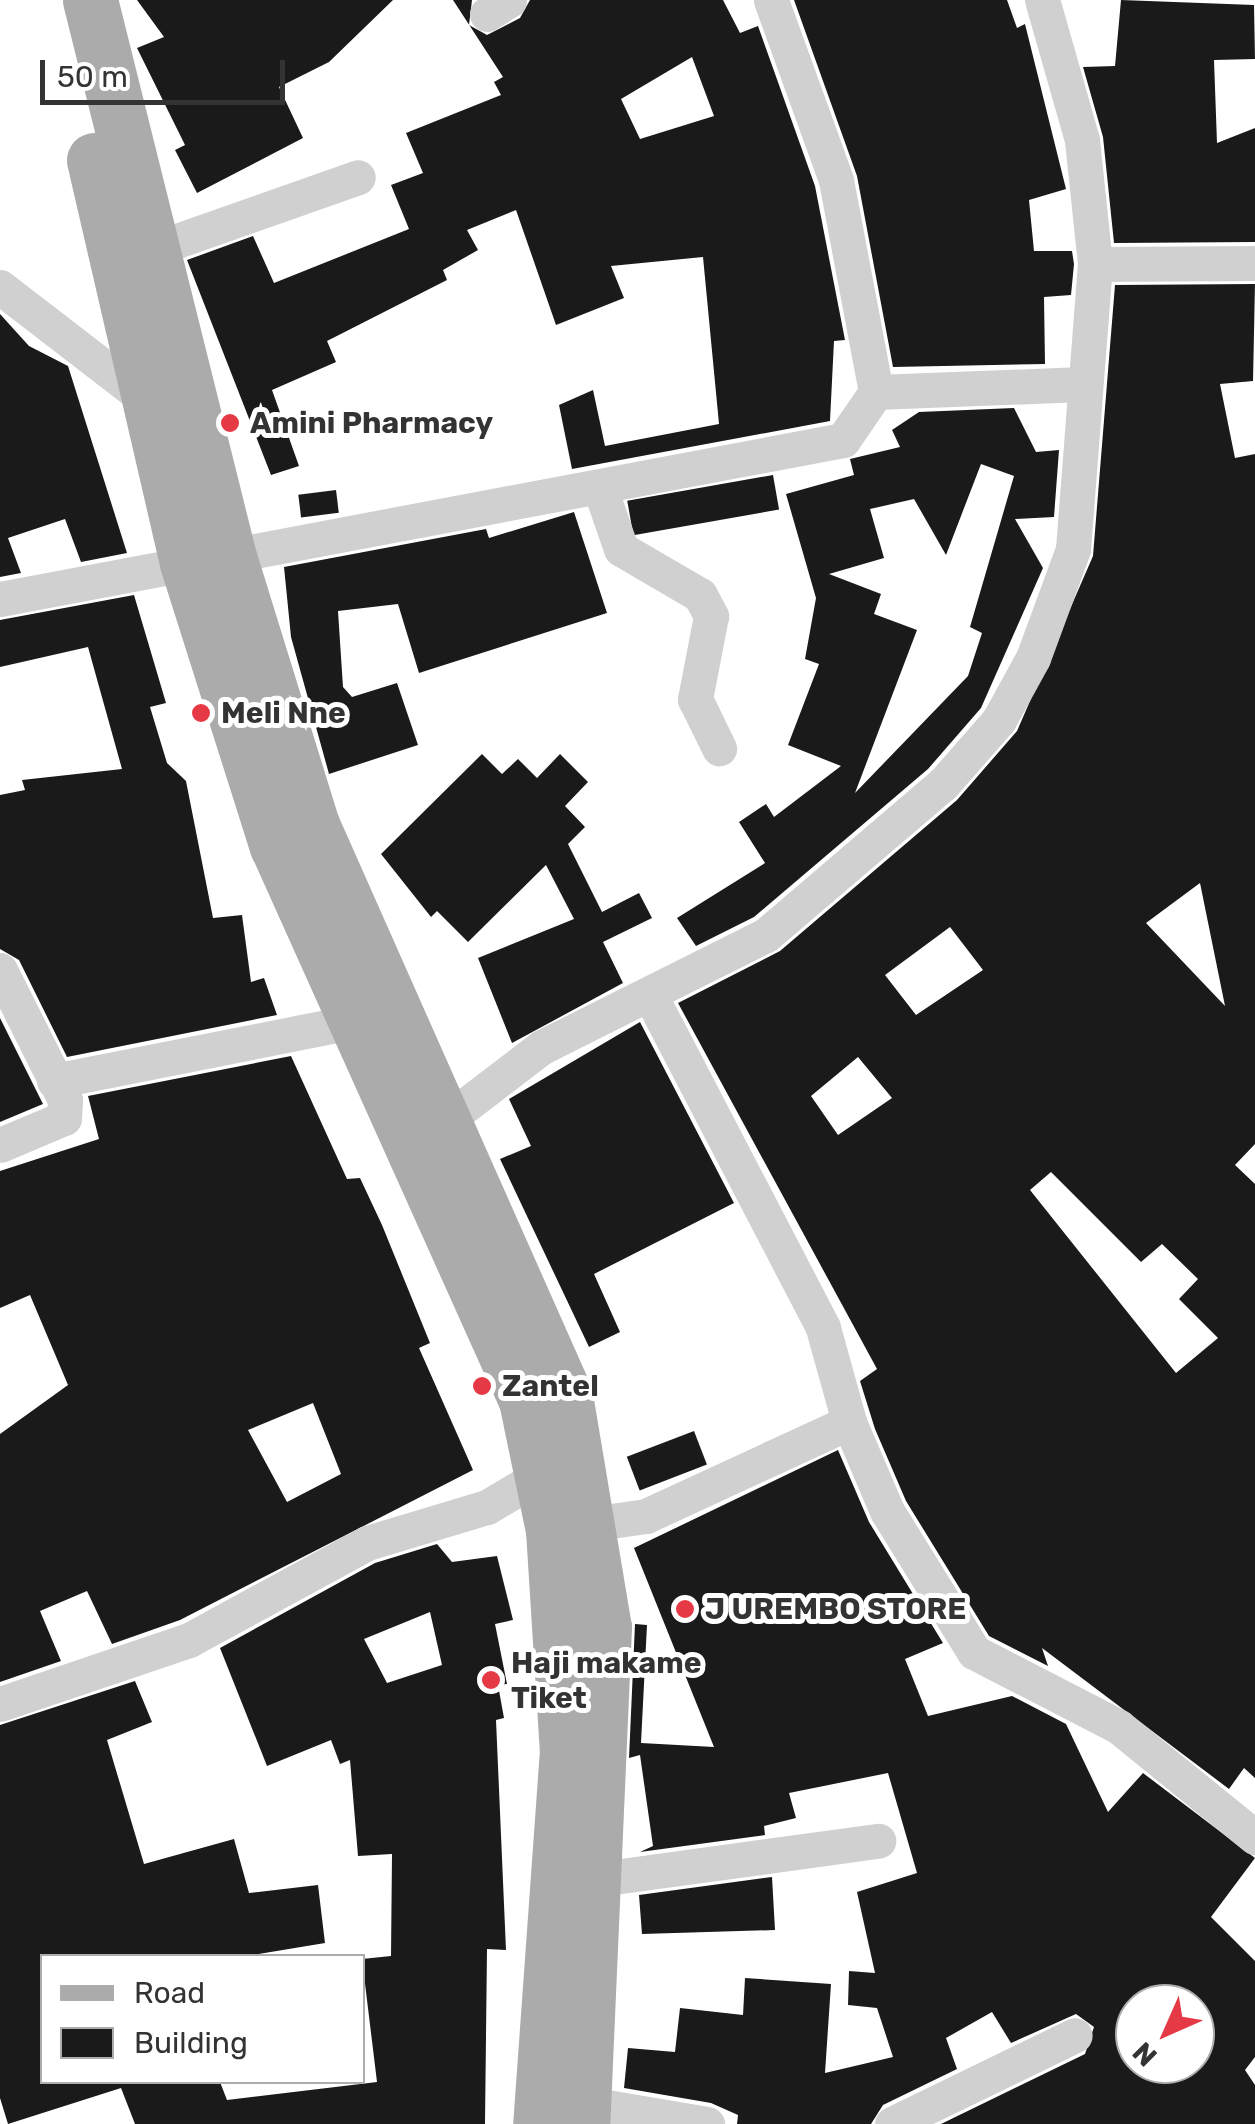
<!DOCTYPE html>
<style>
body{margin:0}
#map{position:relative;width:1255px;height:2124px;overflow:hidden;background:#fff;font-family:Rubik,sans-serif}
div>[style]{position:absolute}
.building>*{inset:0;background:#1a1a1a;transform-origin:0 0}
.street>*{height:35px;margin:-17.5px;padding:0 17.5px;transform-origin:17.5px;border-radius:17.5px;background:#d0d0d0}
.primary>*{height:55px;margin:-27.5px;padding:0 27.5px;transform-origin:27.5px;border-radius:27.5px;background:#ababab}
.dots>*{width:28px;height:28px;translate:-50% -50%;box-sizing:border-box;border:5px solid #fff;border-radius:50%}
span{translate:-50% -50%;white-space:nowrap;text-align:center;line-height:1.15;-webkit-text-stroke:10px #fff;paint-order:stroke}
.poi-label{font-size:30px;color:#333;font-weight:700}
.left{translate:0 -50%;text-align:left}
.legend{position:absolute;left:40px;top:1954px;width:325px;height:130px;box-sizing:border-box;background:#fff;border:2px solid #adadad;margin:0;padding:12px 18px;list-style:none;font-size:30px;color:#333}
.legend li{display:flex;align-items:center;gap:20px;height:50px}
.legend b{width:50px;border:2px solid #adadad}
.north{position:absolute;left:1115px;top:1984px;width:100px;height:100px;box-sizing:border-box;background:#fff;border:2px solid #adadad;border-radius:50%;rotate:225deg;font-size:28px;font-weight:700;line-height:40px;text-align:center;color:#333}
.north::after{content:'';display:block;margin:auto;width:35px;height:45px;background:#e63946;clip-path:polygon(50% 0,100% 100%,50% 72%,0 100%)}
.scale{position:absolute;left:40px;top:60px;width:245px;height:45px;box-sizing:border-box;border:5px solid #333;border-top:0;padding-left:12px;font-size:30px;line-height:35px;white-space:nowrap;color:#333;-webkit-text-stroke:8px #fff;paint-order:stroke}
</style>
<div id="map">
<div class="building">
<i style="clip-path:polygon(137px 0,393px 0,329px 62px,279px 87px,303px 138px,197px 193px,175px 150px,185px 145px,137px 48px,164px 37px)"></i>
<i style="clip-path:polygon(evenodd,453px 0,472px 0,469px 25px,487px 35px,520px 18px,530px 0,723px 0,740px 33px,758px 26px,815px 186px,845px 340px,834px 341px,830px 421px,572px 469px,559px 405px,593px 390px,605px 446px,719px 424px,703px 257px,611px 266px,624px 298px,556px 325px,516px 210px,467px 230px,478px 250px,443px 270px,447px 280px,327px 341px,336px 362px,272px 390px,299px 466px,271px 475px,187px 260px,253px 236px,274px 283px,409px 229px,391px 185px,423px 173px,406px 133px,501px 95px,494px 82px,503px 77px,453px 0,692px 57px,714px 116px,640px 139px,621px 99px,692px 57px)"></i>
<i style="clip-path:polygon(794px 0,1007px 0,1017px 28px,1025px 24px,1066px 189px,1029px 200px,1034px 251px,1072px 251px,1074px 264px,1071px 295px,1044px 297px,1045px 364px,893px 367px,857px 176px)"></i>
<i style="clip-path:polygon(1121px 0,1254px 5px,1255px 59px,1214px 60px,1217px 143px,1255px 128px,1255px 242px,1114px 243px,1103px 137px,1083px 67px,1115px 66px)"></i>
<i style="clip-path:polygon(evenodd,1255px 284px,1253px 381px,1220px 384px,1235px 458px,1255px 454px,1255px 1144px,1235px 1165px,1255px 1184px,1255px 1778px,1244px 1768px,1229px 1789px,1042px 1648px,1048px 1666px,989px 1636px,906px 1501px,875px 1429px,860px 1381px,877px 1369px,678px 1003px,780px 951px,957px 800px,1017px 731px,1093px 556px,1115px 285px,1255px 284px,1200px 883px,1225px 1006px,1146px 923px,1200px 883px,1255px 284px,950px 927px,983px 970px,916px 1015px,885px 975px,950px 927px,1255px 284px,858px 1057px,892px 1098px,838px 1135px,811px 1096px,858px 1057px,1255px 284px,1051px 1172px,1141px 1262px,1162px 1244px,1198px 1279px,1179px 1299px,1218px 1338px,1176px 1373px,1030px 1190px,1051px 1172px)"></i>
<i style="clip-path:polygon(0 314px,29px 346px,68px 366px,127px 553px,81px 562px,65px 519px,8px 538px,21px 573px,0 577px)"></i>
<i style="clip-path:polygon(evenodd,1014px 408px,1036px 452px,1059px 450px,1054px 517px,1015px 519px,1043px 568px,981px 708px,928px 769px,754px 917px,696px 946px,677px 918px,765px 863px,739px 822px,766px 804px,774px 817px,841px 766px,788px 745px,819px 664px,805px 659px,816px 598px,786px 494px,854px 475px,850px 459px,900px 447px,892px 430px,919px 412px,1014px 408px,981px 464px,1014px 476px,970px 627px,982px 633px,968px 676px,855px 793px,917px 630px,874px 614px,881px 594px,829px 574px,884px 558px,870px 509px,914px 499px,946px 555px,981px 464px)"></i>
<i style="left:773px;top:475px;width:35px;height:148px;rotate:80deg"></i>
<i style="left:336px;top:490px;width:23px;height:38px;rotate:83deg"></i>
<i style="clip-path:polygon(574px 512px,607px 613px,419px 673px,398px 604px,338px 611px,343px 687px,352px 697px,397px 683px,418px 745px,329px 774px,291px 637px,284px 567px,486px 529px,489px 538px)"></i>
<i style="clip-path:polygon(134px 595px,166px 703px,150px 707px,167px 763px,186px 781px,213px 918px,242px 915px,251px 982px,264px 978px,277px 1015px,67px 1057px,19px 960px,0 949px,0 795px,25px 790px,22px 780px,122px 769px,88px 647px,0 667px,0 620px)"></i>
<i style="clip-path:polygon(482px 754px,502px 774px,518px 759px,537px 778px,560px 754px,588px 782px,565px 806px,585px 827px,568px 844px,602px 912px,639px 893px,652px 918px,603px 942px,623px 983px,512px 1043px,478px 958px,574px 919px,546px 865px,468px 942px,437px 911px,431px 917px,381px 854px)"></i>
<i style="clip-path:polygon(0 1018px,43px 1104px,0 1122px)"></i>
<i style="clip-path:polygon(640px 1022px,734px 1203px,594px 1274px,620px 1332px,589px 1347px,500px 1159px,531px 1146px,509px 1099px)"></i>
<i style="clip-path:polygon(evenodd,291px 1056px,347px 1179px,360px 1178px,382px 1225px,430px 1343px,419px 1348px,473px 1470px,180px 1620px,112px 1644px,87px 1591px,40px 1611px,61px 1661px,0 1682px,0 1434px,68px 1385px,30px 1295px,0 1308px,0 1171px,99px 1139px,88px 1096px,291px 1056px,313px 1403px,341px 1474px,287px 1502px,248px 1430px,313px 1403px)"></i>
<i style="left:694px;top:1431px;width:36px;height:72px;rotate:69deg"></i>
<i style="clip-path:polygon(evenodd,838px 1450px,869px 1522px,943px 1643px,905px 1659px,928px 1716px,1012px 1696px,1066px 1724px,1108px 1812px,1143px 1773px,1255px 1858px,1211px 1917px,1255px 1961px,1255px 2057px,1245px 2070px,1255px 2085px,1255px 2124px,941px 2124px,1085px 2054px,1094px 2027px,1076px 2014px,1011px 2043px,992px 2012px,946px 2038px,957px 2069px,883px 2105px,871px 2124px,737px 2124px,738px 2115px,711px 2103px,624px 2088px,628px 2048px,675px 2052px,680px 2008px,743px 2015px,745px 1978px,831px 1984px,825px 2073px,893px 2057px,877px 2008px,848px 2005px,849px 1971px,875px 1973px,857px 1892px,917px 1873px,888px 1773px,789px 1793px,796px 1818px,764px 1826px,765px 1835px,640px 1852px,653px 1846px,640px 1755px,629px 1758px,635px 1624px,647px 1625px,641px 1743px,714px 1747px,634px 1548px,838px 1450px,1135px 2004px,1195px 2004px,1195px 2064px,1135px 2064px,1135px 2004px)"></i>
<i style="clip-path:polygon(evenodd,437px 1544px,452px 1562px,497px 1556px,513px 1620px,495px 1624px,507px 1684px,498px 1685px,504px 1718px,496px 1720px,506px 1950px,487px 1949px,485px 2124px,135px 2124px,121px 2088px,8px 2124px,0 2098px,0 1725px,135px 1681px,152px 1722px,107px 1740px,144px 1864px,234px 1839px,249px 1893px,318px 1885px,325px 1943px,247px 1956px,42px 1956px,42px 2082px,220px 2082px,227px 2100px,377px 2082px,362px 1959px,391px 1956px,392px 1854px,358px 1856px,350px 1760px,340px 1764px,331px 1740px,267px 1766px,220px 1648px,375px 1563px,437px 1544px,430px 1612px,442px 1665px,387px 1683px,364px 1639px,430px 1612px)"></i>
<i style="clip-path:polygon(772px 1877px,775px 1930px,642px 1934px,639px 1895px)"></i>
</div>
<div class="street">
<i style="left:487px;top:14px;width:26px;rotate:-32deg"></i>
<i style="left:154px;top:249px;width:216px;rotate:-19.4deg"></i>
<i style="left:1095px;top:264px;width:160px;rotate:-0.4deg"></i>
<i style="left:0;top:287px;width:182px;rotate:37.6deg"></i>
<i style="left:876px;top:392px;width:206px;rotate:-2.2deg"></i>
<i style="left:601px;top:491px;width:61px;rotate:71deg"></i>
<i style="left:621px;top:549px;width:91px;rotate:30.2deg"></i>
<i style="left:700px;top:595px;width:24px;rotate:62deg"></i>
<i style="left:711px;top:616px;width:85px;rotate:100.9deg"></i>
<i style="left:695px;top:699px;width:55px;rotate:63.9deg"></i>
<i style="left:0;top:599px;width:858px;rotate:-10.68deg"></i>
<i style="left:843px;top:440px;width:58px;rotate:-55.5deg"></i>
<i style="left:876px;top:392px;width:216px;rotate:-100.7deg"></i>
<i style="left:836px;top:180px;width:191px;rotate:-109.9deg"></i>
<i style="left:0;top:970px;width:145px;rotate:63.4deg"></i>
<i style="left:65px;top:1100px;width:18px;rotate:93deg"></i>
<i style="left:64px;top:1118px;width:69px;rotate:157.1deg"></i>
<i style="left:650px;top:995px;width:375px;rotate:62.5deg"></i>
<i style="left:823px;top:1328px;width:98px;rotate:74.5deg"></i>
<i style="left:54px;top:1081px;width:303px;rotate:-11.2deg"></i>
<i style="left:449px;top:1118px;width:117px;rotate:-37.4deg"></i>
<i style="left:542px;top:1047px;width:250px;rotate:-26.6deg"></i>
<i style="left:766px;top:935px;width:233px;rotate:-40.5deg"></i>
<i style="left:943px;top:784px;width:85px;rotate:-48.8deg"></i>
<i style="left:999px;top:720px;width:71px;rotate:-61.3deg"></i>
<i style="left:1033px;top:658px;width:116px;rotate:-69.8deg"></i>
<i style="left:1073px;top:549px;width:286px;rotate:-85.6deg"></i>
<i style="left:1095px;top:264px;width:125px;rotate:-96deg"></i>
<i style="left:1082px;top:140px;width:146px;rotate:-105.9deg"></i>
<i style="left:569px;top:1527px;width:78px;rotate:-8.1deg"></i>
<i style="left:646px;top:1516px;width:224px;rotate:-24.8deg"></i>
<i style="left:849px;top:1422px;width:97px;rotate:66.9deg"></i>
<i style="left:887px;top:1511px;width:166px;rotate:58.3deg"></i>
<i style="left:974px;top:1652px;width:163px;rotate:27.3deg"></i>
<i style="left:1119px;top:1727px;width:175px;rotate:39deg"></i>
<i style="left:0;top:1704px;width:200px;rotate:-18.7deg"></i>
<i style="left:189px;top:1640px;width:203px;rotate:-28.6deg"></i>
<i style="left:367px;top:1543px;width:125px;rotate:-16.7deg"></i>
<i style="left:487px;top:1507px;width:63px;rotate:-30.7deg"></i>
<i style="left:599px;top:1879px;width:282px;rotate:-7.8deg"></i>
<i style="left:583px;top:2103px;width:126px;rotate:9.6deg"></i>
<i style="left:892px;top:2124px;width:203px;rotate:-25.9deg"></i>
</div>
<div class="primary">
<i style="left:90px;top:0;width:574px;rotate:75.99deg"></i>
<i style="left:229px;top:557px;width:281px;rotate:72.8deg"></i>
<i style="left:312px;top:825px;width:624px;rotate:66.07deg"></i>
<i style="left:565px;top:1395px;width:235px;rotate:80.5deg"></i>
<i style="left:604px;top:1627px;width:497px;rotate:92.5deg"></i>
<i style="left:94px;top:160px;width:414px;rotate:77deg"></i>
<i style="left:187px;top:563px;width:297px;rotate:72.4deg"></i>
<i style="left:277px;top:846px;width:607px;rotate:65.8deg"></i>
<i style="left:526px;top:1400px;width:133px;rotate:78.3deg"></i>
<i style="left:553px;top:1530px;width:220px;rotate:86.4deg"></i>
<i style="left:567px;top:1750px;width:375px;rotate:94.1deg"></i>
</div>
<div class="dots">
<i style="left:230px;top:423px;background:#e63946"></i>
<i style="left:201px;top:713px;background:#e63946"></i>
<i style="left:482px;top:1386px;background:#e63946"></i>
<i style="left:685px;top:1609px;background:#e63946"></i>
<i style="left:491px;top:1680px;background:#e63946"></i>
</div>
<div class="poi-label">
<span class="left" style="left:250px;top:423px">Amini Pharmacy</span>
<span class="left" style="left:221px;top:713px">Meli Nne</span>
<span class="left" style="left:502px;top:1386px">Zantel</span>
<span class="left" style="left:705px;top:1609px">J UREMBO STORE</span>
<span class="left" style="left:511px;top:1680px">Haji makame<br>Tiket</span>
</div>
<ul class="legend">
<li><b style="height:12px;background:#ababab"></b>Road</li>
<li><b style="height:28px;background:#1a1a1a"></b>Building</li>
</ul>
<div class="north">N</div>
<div class="scale">50 m</div>
</div>
